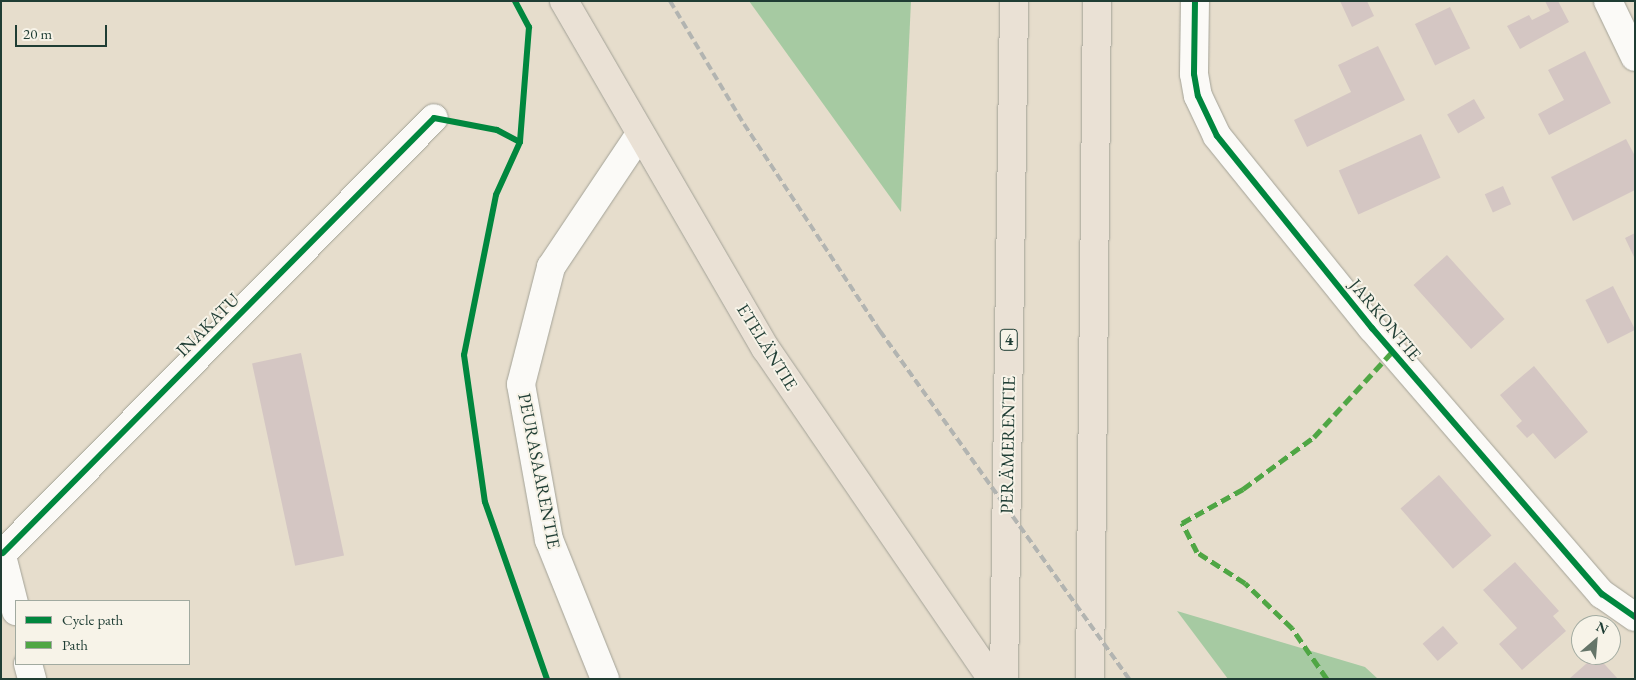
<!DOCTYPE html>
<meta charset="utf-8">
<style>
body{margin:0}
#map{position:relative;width:1636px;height:680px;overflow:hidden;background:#e6ddcc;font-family:"EB Garamond",serif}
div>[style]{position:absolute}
.forest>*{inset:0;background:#a6caa2}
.building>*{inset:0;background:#d4c6c3;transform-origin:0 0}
.roads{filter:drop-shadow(0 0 1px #a3a297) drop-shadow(0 0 1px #a3a297)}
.minor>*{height:28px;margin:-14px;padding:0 14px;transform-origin:14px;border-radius:14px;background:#fbfaf7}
.major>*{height:28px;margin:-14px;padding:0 14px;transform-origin:14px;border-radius:14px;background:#eae1d5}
.highway>*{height:28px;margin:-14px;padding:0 14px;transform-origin:14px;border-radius:14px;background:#eae1d5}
.rail>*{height:4px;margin-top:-2px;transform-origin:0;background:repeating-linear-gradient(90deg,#b2b4b1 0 8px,transparent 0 12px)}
.quiet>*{height:5px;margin-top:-2.5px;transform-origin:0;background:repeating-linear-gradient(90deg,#4fa644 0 10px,transparent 0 15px)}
.cycleway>*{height:6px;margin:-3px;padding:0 3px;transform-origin:3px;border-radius:3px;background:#00873e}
span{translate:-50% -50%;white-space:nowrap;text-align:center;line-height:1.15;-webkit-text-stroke:4px #f7f3e8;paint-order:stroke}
.shield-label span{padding:1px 4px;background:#f7f3e8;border:1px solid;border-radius:4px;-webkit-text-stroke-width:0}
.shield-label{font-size:16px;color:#1f3d34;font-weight:700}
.street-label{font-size:18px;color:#1f3d34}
.frame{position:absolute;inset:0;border:2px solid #1f3d34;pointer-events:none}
.legend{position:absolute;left:15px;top:600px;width:175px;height:65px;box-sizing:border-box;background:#f7f3e8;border:1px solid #a1aaa0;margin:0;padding:6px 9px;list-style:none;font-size:15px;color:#1f3d34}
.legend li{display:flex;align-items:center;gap:10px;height:25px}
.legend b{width:25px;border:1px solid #a1aaa0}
.north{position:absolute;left:1571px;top:615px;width:50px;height:50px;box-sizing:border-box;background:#f7f3e8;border:1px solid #a1aaa0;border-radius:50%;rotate:27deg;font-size:14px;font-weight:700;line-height:20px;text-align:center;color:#1f3d34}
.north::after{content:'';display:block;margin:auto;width:18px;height:22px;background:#657569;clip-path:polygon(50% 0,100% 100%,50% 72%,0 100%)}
.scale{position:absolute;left:15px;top:25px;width:92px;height:22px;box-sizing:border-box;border:2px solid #1f3d34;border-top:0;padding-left:6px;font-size:15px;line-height:18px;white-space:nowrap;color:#1f3d34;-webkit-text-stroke:4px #f7f3e8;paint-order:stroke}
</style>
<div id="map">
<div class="forest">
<i style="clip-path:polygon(749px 1px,911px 1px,901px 212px)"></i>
<i style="clip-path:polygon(1177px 611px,1365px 667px,1378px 679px,1228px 679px)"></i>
</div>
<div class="building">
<i style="clip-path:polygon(1340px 1px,1367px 1px,1374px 16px,1352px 27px)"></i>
<i style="clip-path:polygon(1545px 1px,1558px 1px,1569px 22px,1520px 49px,1507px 26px,1529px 15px,1532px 20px,1550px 11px)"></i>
<i style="left:1450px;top:7px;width:46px;height:39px;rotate:64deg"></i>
<i style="clip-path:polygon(1378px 46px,1405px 100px,1307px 147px,1294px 120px,1351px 92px,1338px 65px)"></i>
<i style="clip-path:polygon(1585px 51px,1611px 103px,1549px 135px,1538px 114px,1564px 100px,1548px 70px)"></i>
<i style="left:1474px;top:99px;width:22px;height:31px;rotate:60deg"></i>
<i style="left:1421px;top:134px;width:48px;height:90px;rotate:66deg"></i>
<i style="clip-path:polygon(1626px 139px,1635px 156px,1635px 190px,1573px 221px,1551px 177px)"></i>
<i style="left:1503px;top:186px;width:20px;height:20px;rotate:66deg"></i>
<i style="clip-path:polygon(1635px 233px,1635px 259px,1625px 238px)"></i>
<i style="left:1447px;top:255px;width:86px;height:45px;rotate:48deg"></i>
<i style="left:1613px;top:286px;width:49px;height:31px;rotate:63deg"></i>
<i style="left:301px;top:353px;width:207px;height:50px;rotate:78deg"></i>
<i style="clip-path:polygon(1534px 366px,1588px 432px,1555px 459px,1533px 433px,1527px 438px,1516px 426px,1522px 421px,1500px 395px)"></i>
<i style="left:1439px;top:475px;width:80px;height:51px;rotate:49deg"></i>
<i style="clip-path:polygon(1515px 562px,1559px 611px,1553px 616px,1566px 631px,1522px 670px,1499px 644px,1517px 628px,1483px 590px)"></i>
<i style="left:1443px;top:626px;width:23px;height:27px;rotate:49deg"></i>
<i style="clip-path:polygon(1596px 655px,1618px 679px,1569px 679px)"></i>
</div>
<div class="roads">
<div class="minor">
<i style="left:1195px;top:1px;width:73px;rotate:90.8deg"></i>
<i style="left:1194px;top:74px;width:22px;rotate:80deg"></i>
<i style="left:1198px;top:96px;width:44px;rotate:64.6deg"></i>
<i style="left:1217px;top:136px;width:247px;rotate:51.1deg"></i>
<i style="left:1372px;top:328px;width:352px;rotate:49.2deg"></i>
<i style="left:1602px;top:594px;width:40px;rotate:34.9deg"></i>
<i style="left:1608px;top:1px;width:62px;rotate:64.3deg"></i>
<i style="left:1px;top:552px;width:61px;rotate:75.7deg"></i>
<i style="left:3px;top:553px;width:612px;rotate:-45.26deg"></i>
<i style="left:28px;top:664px;width:16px;rotate:75deg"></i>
<i style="left:605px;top:679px;width:150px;rotate:-111.9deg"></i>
<i style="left:549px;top:540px;width:158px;rotate:-100.2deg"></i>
<i style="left:521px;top:384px;width:121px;rotate:-75.6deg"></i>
<i style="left:551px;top:267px;width:160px;rotate:-56.2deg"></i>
</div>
<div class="major">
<i style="left:564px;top:1px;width:402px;rotate:59.9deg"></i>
<i style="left:766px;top:349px;width:400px;rotate:55.6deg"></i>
</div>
<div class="highway">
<i style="left:1004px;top:679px;width:678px;rotate:-89.15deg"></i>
<i style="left:1090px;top:679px;width:678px;rotate:-89.41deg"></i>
</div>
</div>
<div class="rail">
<i style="left:670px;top:1px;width:144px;rotate:59deg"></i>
<i style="left:744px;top:124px;width:248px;rotate:56.7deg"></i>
<i style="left:880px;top:331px;width:428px;rotate:54.4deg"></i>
</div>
<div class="quiet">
<i style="left:1327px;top:679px;width:62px;rotate:-124.5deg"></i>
<i style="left:1292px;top:628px;width:65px;rotate:-136.2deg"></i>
<i style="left:1245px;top:583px;width:57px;rotate:-147.1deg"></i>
<i style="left:1197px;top:552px;width:33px;rotate:-117deg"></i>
<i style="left:1182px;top:523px;width:70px;rotate:-29.1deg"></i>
<i style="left:1243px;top:489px;width:88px;rotate:-36.2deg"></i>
<i style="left:1314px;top:437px;width:115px;rotate:-47.5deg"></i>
</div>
<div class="cycleway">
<i style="left:515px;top:1px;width:30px;rotate:62deg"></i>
<i style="left:529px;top:27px;width:115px;rotate:94.5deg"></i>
<i style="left:520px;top:142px;width:58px;rotate:114.4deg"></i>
<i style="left:496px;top:195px;width:163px;rotate:101.3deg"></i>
<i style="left:464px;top:355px;width:148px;rotate:81.9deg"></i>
<i style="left:485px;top:502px;width:188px;rotate:70.7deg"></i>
<i style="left:1195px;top:1px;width:73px;rotate:90.8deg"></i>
<i style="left:1194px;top:74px;width:22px;rotate:80deg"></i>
<i style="left:1198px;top:96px;width:44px;rotate:64.6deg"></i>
<i style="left:1217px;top:136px;width:247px;rotate:51.1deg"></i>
<i style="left:1372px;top:328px;width:352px;rotate:49.2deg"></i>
<i style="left:1602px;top:594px;width:40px;rotate:34.9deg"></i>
<i style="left:3px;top:553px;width:612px;rotate:-45.26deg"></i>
<i style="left:434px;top:118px;width:64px;rotate:10.8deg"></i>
<i style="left:497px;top:130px;width:26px;rotate:28deg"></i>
</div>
<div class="shield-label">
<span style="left:1009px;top:340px">4</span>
</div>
<div class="street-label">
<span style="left:1385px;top:320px;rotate:50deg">JARKONTIE</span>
<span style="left:208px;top:325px;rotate:-45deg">INAKATU</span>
<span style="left:767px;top:347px;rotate:58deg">ETELÄNTIE</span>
<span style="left:1008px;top:445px;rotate:-89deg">PERÄMERENTIE</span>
<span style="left:539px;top:471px;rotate:79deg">PEURASAARENTIE</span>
</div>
<div class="frame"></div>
<ul class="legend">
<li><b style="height:6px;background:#00873e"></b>Cycle path</li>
<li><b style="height:6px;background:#4fa644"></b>Path</li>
</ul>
<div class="north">N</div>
<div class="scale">20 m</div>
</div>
